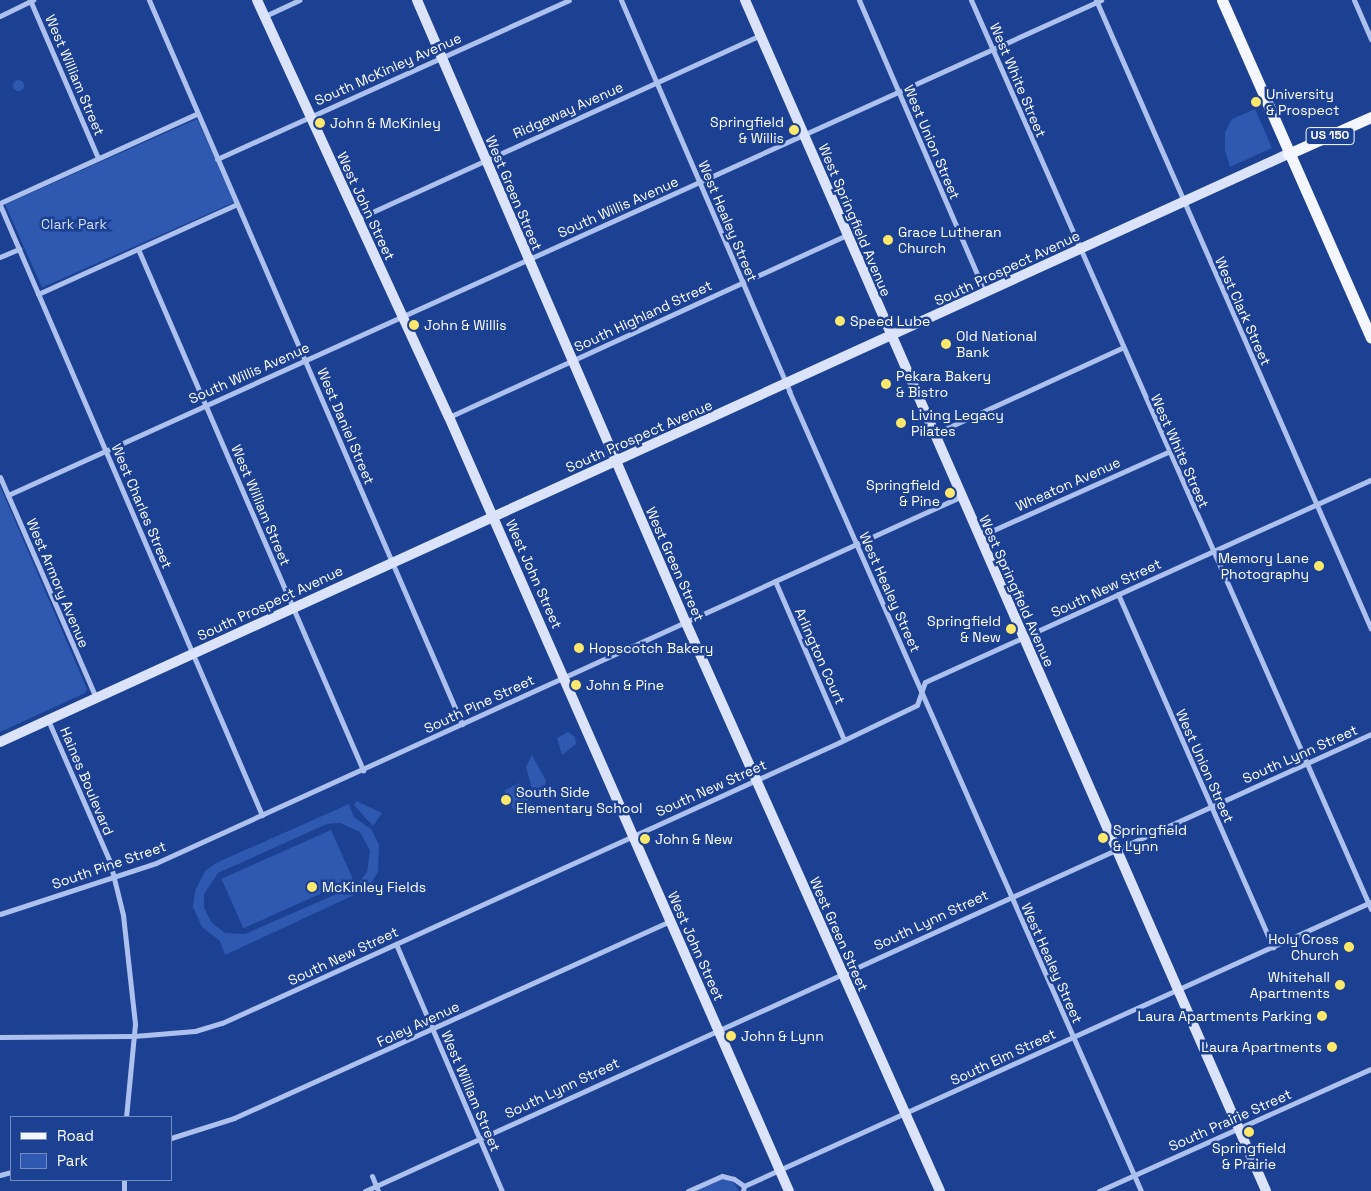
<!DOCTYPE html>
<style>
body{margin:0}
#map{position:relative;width:1371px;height:1191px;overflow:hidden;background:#1c4092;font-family:"Space Grotesk",sans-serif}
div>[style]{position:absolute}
.green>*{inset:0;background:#2f58b0;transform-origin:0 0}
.round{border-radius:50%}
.street>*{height:5px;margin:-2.5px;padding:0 2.5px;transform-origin:2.5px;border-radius:2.5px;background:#adc1ee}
.secondary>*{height:10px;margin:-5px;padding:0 5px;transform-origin:5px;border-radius:5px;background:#dae3fa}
.primary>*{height:11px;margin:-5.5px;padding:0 5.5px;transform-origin:5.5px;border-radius:5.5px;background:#f4f7ff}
.dots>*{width:14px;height:14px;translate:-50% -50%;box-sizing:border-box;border:2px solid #1c4092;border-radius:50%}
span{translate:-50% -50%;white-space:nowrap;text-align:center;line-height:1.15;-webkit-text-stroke:5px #1c4092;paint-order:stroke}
.shield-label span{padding:1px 4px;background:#1c4092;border:1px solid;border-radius:4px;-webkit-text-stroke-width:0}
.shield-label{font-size:12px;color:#fff;font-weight:700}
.street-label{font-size:14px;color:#fff}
.poi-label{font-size:14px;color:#fff}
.left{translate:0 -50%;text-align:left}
.right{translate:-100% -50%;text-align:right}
.park-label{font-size:14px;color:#d3dffa}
.legend{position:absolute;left:10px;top:1116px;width:162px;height:65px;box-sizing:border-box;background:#1c4092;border:1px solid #778cbe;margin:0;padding:6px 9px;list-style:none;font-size:15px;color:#fff}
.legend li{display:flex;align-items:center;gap:10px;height:25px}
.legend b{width:25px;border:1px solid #778cbe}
</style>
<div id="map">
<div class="green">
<i class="round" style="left:12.5px;top:79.5px;width:11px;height:11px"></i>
<i style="clip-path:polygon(1255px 109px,1272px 148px,1230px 167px,1225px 150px,1225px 132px,1232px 119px)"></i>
<i style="left:197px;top:119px;width:91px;height:210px;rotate:66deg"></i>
<i style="clip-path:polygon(0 486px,87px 689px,85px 693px,0 732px)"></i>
<i style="clip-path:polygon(568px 732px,575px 737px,576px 744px,562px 755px,557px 738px)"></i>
<i style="clip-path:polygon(532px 755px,546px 781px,540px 798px,533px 792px,526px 767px)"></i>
<i style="left:520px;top:783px;width:26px;height:17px;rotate:65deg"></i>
<i style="clip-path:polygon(356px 801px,382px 813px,373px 826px,354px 805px)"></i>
<i style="clip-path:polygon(evenodd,349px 804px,354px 817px,371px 829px,379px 845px,378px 872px,367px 889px,225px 955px,220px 941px,202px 927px,193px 907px,195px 891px,205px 871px,216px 863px,349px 804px,340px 823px,360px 832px,370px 851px,367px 872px,357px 885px,245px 934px,225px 933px,212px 923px,204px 908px,204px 894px,218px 873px,327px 824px,340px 823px)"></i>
<i style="left:331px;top:830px;width:54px;height:120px;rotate:66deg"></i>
<i style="clip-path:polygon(722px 1178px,733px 1182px,739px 1191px,694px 1191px)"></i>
</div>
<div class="street">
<i style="left:30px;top:0;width:172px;rotate:66.7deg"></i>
<i style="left:149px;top:0;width:789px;rotate:66.62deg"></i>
<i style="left:621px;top:0;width:426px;rotate:66.7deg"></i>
<i style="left:789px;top:391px;width:874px;rotate:66.25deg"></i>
<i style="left:859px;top:0;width:318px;rotate:66.7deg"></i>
<i style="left:971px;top:0;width:993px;rotate:66.25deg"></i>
<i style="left:1096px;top:0;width:686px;rotate:66.38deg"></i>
<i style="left:1354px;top:0;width:43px;rotate:66.4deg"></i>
<i style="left:0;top:16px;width:37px;rotate:-26deg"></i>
<i style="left:265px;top:16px;width:38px;rotate:-25deg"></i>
<i style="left:217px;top:159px;width:386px;rotate:-24.3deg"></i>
<i style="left:0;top:203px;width:217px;rotate:-24.4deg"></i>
<i style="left:0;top:205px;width:664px;rotate:66.76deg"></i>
<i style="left:357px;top:219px;width:443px;rotate:-24.5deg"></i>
<i style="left:138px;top:249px;width:568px;rotate:66.64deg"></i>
<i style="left:0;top:257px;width:21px;rotate:-23deg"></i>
<i style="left:38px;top:294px;width:218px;rotate:-24.3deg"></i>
<i style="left:449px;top:417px;width:438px;rotate:-24.6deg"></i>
<i style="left:934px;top:434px;width:207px;rotate:-24.6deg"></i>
<i style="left:0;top:477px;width:241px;rotate:66.5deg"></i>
<i style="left:8px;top:495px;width:1200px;rotate:-24.36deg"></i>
<i style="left:978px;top:537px;width:208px;rotate:-24.1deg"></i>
<i style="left:775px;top:581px;width:173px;rotate:66.5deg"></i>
<i style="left:1118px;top:594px;width:386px;rotate:66.3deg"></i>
<i style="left:48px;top:720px;width:155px;rotate:66.4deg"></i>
<i style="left:110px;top:862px;width:55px;rotate:76.2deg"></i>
<i style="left:123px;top:915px;width:110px;rotate:83.7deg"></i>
<i style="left:135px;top:1024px;width:93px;rotate:95.5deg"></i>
<i style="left:0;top:914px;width:164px;rotate:-18.1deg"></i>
<i style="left:156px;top:863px;width:883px;rotate:-24.48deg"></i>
<i style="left:396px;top:944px;width:269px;rotate:66.8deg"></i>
<i style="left:0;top:1037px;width:134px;rotate:-0.4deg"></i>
<i style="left:134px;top:1036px;width:61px;rotate:-4.7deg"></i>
<i style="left:195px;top:1031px;width:28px;rotate:-17deg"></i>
<i style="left:222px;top:1023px;width:679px;rotate:-24.45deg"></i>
<i style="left:840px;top:742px;width:85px;rotate:-25.7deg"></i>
<i style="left:917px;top:705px;width:24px;rotate:-71deg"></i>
<i style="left:925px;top:682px;width:490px;rotate:-24.4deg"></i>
<i style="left:171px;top:1138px;width:66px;rotate:-17.6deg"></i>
<i style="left:234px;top:1118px;width:478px;rotate:-24.3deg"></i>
<i style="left:0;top:1175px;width:11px;rotate:-15deg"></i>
<i style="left:372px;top:1176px;width:16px;rotate:68deg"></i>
<i style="left:744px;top:1186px;width:688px;rotate:-24.37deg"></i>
<i style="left:124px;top:1191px;width:11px;rotate:-90deg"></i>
<i style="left:365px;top:1191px;width:1105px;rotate:-24.43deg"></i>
<i style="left:688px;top:1191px;width:37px;rotate:-24deg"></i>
<i style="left:722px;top:1176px;width:12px;rotate:14deg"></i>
<i style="left:734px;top:1179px;width:12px;rotate:35deg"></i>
<i style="left:744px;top:1186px;width:5px;rotate:101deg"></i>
<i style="left:1099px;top:1191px;width:298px;rotate:-24.2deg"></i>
</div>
<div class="secondary">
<i style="left:257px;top:0;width:459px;rotate:65.3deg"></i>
<i style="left:449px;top:417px;width:845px;rotate:66.29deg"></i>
<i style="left:417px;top:0;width:679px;rotate:66.65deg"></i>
<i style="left:686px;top:623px;width:622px;rotate:65.91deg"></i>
<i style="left:745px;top:0;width:1300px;rotate:66.37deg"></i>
<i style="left:0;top:742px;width:1416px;rotate:-24.54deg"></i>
</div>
<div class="primary">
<i style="left:1222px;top:0;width:369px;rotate:66.2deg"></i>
<i style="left:1288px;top:154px;width:91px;rotate:-24deg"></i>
</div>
<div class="dots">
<i style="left:1256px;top:102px;background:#fee86b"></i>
<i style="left:320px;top:123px;background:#fee86b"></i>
<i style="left:794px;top:130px;background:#fee86b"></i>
<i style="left:888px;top:240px;background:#fee86b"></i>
<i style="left:840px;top:321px;background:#fee86b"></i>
<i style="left:414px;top:325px;background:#fee86b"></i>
<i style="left:946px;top:344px;background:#fee86b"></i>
<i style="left:886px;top:384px;background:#fee86b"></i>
<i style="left:901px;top:423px;background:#fee86b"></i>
<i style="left:950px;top:493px;background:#fee86b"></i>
<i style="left:1319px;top:566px;background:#fee86b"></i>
<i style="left:1011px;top:629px;background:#fee86b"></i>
<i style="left:579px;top:648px;background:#fee86b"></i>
<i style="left:576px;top:685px;background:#fee86b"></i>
<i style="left:506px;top:800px;background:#fee86b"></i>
<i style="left:1103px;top:838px;background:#fee86b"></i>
<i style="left:645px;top:839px;background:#fee86b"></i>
<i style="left:312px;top:887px;background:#fee86b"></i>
<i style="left:1349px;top:947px;background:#fee86b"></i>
<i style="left:1340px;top:985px;background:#fee86b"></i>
<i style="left:1322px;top:1016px;background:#fee86b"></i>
<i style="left:731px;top:1036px;background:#fee86b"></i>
<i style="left:1332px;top:1047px;background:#fee86b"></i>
<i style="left:1249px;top:1132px;background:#fee86b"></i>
</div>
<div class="shield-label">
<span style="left:1330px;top:136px">US 150</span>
</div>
<div class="street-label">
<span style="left:388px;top:69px;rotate:-24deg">South McKinley Avenue</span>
<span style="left:75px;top:75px;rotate:67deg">West William Street</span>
<span style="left:1018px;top:80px;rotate:67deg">West White Street</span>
<span style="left:568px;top:110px;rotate:-24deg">Ridgeway Avenue</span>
<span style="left:932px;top:142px;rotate:67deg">West Union Street</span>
<span style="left:514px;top:193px;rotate:67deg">West Green Street</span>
<span style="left:366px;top:206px;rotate:65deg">West John Street</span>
<span style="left:618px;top:207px;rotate:-24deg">South Willis Avenue</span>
<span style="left:855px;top:220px;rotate:67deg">West Springfield Avenue</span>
<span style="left:728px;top:221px;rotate:67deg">West Healey Street</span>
<span style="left:1007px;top:268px;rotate:-25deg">South Prospect Avenue</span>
<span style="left:1243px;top:311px;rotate:66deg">West Clark Street</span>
<span style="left:643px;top:316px;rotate:-25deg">South Highland Street</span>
<span style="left:249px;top:373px;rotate:-24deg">South Willis Avenue</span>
<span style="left:346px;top:426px;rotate:67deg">West Daniel Street</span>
<span style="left:639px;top:436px;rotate:-24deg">South Prospect Avenue</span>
<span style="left:1180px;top:451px;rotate:66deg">West White Street</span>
<span style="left:1068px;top:484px;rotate:-24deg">Wheaton Avenue</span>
<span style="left:261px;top:505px;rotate:67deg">West William Street</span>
<span style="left:142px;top:506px;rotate:67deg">West Charles Street</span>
<span style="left:675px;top:564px;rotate:66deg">West Green Street</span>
<span style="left:534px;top:574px;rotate:66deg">West John Street</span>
<span style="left:58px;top:583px;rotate:67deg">West Armory Avenue</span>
<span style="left:1106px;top:588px;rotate:-25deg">South New Street</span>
<span style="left:1017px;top:591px;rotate:66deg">West Springfield Avenue</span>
<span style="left:890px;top:592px;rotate:66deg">West Healey Street</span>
<span style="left:270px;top:603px;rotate:-25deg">South Prospect Avenue</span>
<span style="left:820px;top:656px;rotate:66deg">Arlington Court</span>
<span style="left:479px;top:704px;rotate:-25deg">South Pine Street</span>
<span style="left:1300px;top:754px;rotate:-24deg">South Lynn Street</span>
<span style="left:1205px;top:766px;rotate:66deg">West Union Street</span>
<span style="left:87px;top:781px;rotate:67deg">Haines Boulevard</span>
<span style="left:711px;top:788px;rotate:-24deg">South New Street</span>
<span style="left:109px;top:865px;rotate:-19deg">South Pine Street</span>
<span style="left:931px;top:920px;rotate:-25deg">South Lynn Street</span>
<span style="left:839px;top:934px;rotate:66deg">West Green Street</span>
<span style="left:696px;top:946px;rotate:66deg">West John Street</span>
<span style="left:343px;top:956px;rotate:-25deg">South New Street</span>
<span style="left:1052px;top:963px;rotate:66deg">West Healey Street</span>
<span style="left:418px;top:1024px;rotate:-25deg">Foley Avenue</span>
<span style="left:1003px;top:1057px;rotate:-25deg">South Elm Street</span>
<span style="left:562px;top:1088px;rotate:-25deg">South Lynn Street</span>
<span style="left:471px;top:1091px;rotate:67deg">West William Street</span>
<span style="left:1230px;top:1120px;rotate:-24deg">South Prairie Street</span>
</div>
<div class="poi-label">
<span class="left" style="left:1266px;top:102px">University<br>&amp; Prospect</span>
<span class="right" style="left:784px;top:130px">Springfield<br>&amp; Willis</span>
<span class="left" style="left:330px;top:123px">John &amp; McKinley</span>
<span class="left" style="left:898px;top:240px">Grace Lutheran<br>Church</span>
<span class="left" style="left:850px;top:321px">Speed Lube</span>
<span class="left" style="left:424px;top:325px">John &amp; Willis</span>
<span class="left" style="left:956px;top:344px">Old National<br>Bank</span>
<span class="left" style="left:896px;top:384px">Pekara Bakery<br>&amp; Bistro</span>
<span class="left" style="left:911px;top:423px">Living Legacy<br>Pilates</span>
<span class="right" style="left:940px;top:493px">Springfield<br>&amp; Pine</span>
<span class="right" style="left:1309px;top:566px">Memory Lane<br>Photography</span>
<span class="right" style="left:1001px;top:629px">Springfield<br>&amp; New</span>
<span class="left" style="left:589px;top:648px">Hopscotch Bakery</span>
<span class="left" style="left:586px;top:685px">John &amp; Pine</span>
<span class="left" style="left:516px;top:800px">South Side<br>Elementary School</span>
<span class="left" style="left:1113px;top:838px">Springfield<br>&amp; Lynn</span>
<span class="left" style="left:655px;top:839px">John &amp; New</span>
<span class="left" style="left:322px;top:887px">McKinley Fields</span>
<span class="right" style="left:1339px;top:947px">Holy Cross<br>Church</span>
<span class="right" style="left:1330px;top:985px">Whitehall<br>Apartments</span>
<span class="right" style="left:1312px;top:1016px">Laura Apartments Parking</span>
<span class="left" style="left:741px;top:1036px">John &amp; Lynn</span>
<span class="right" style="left:1322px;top:1047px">Laura Apartments</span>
<span style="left:1249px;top:1156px">Springfield<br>&amp; Prairie</span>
</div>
<div class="park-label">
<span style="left:74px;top:224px">Clark Park</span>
</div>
<ul class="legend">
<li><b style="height:6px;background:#f4f7ff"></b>Road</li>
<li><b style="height:14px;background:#2f58b0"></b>Park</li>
</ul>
</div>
